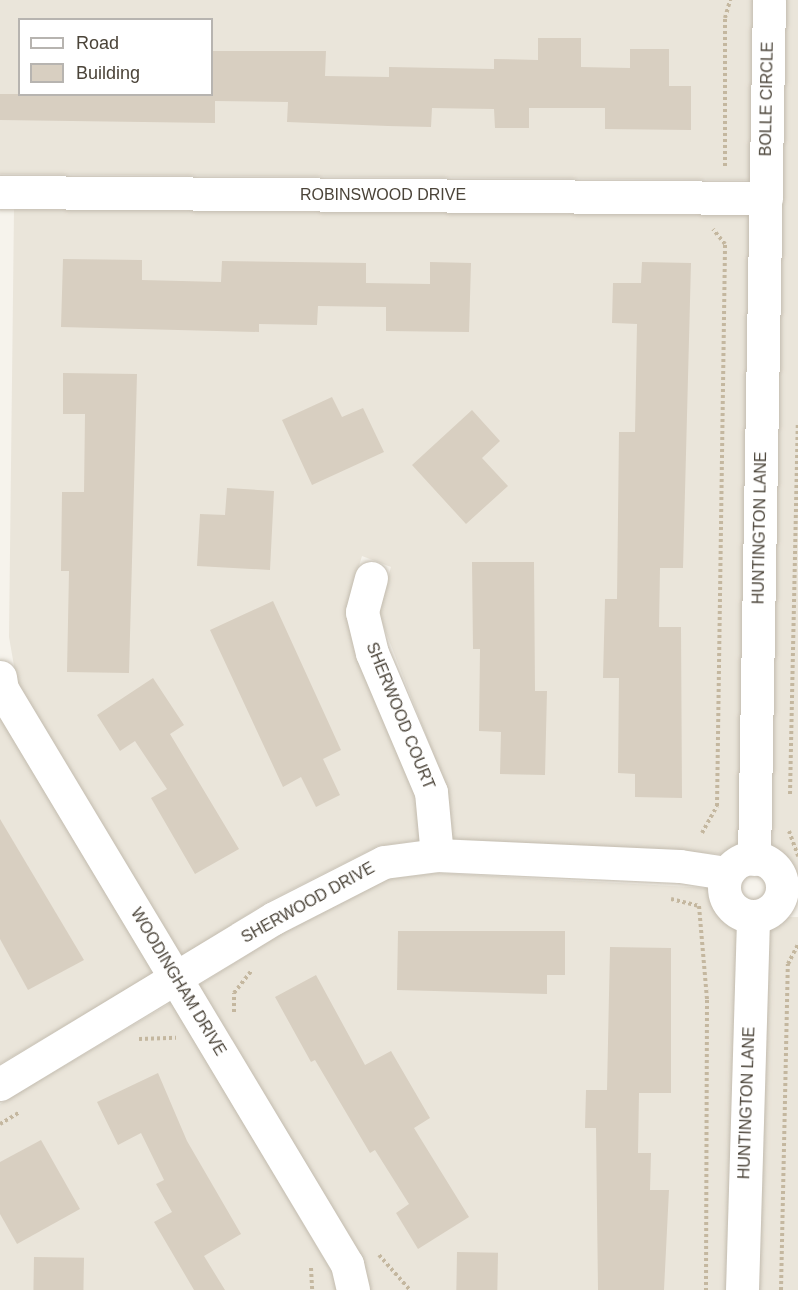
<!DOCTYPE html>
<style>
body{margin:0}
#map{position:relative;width:798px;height:1290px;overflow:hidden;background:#f6f3ec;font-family:Helvetica,sans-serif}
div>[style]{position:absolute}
.residential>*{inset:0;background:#eae5da}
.building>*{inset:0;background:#d8cfc1;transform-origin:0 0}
.path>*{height:4px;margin-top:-2px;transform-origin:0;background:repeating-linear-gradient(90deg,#c4b79f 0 3px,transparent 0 6px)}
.roads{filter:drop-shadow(0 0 2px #c2bbae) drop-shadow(0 0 2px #c2bbae)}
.minor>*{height:33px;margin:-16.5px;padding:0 16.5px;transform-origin:16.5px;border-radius:16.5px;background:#fff}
.minor>.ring{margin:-16.5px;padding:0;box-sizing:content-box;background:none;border:33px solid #fff;border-radius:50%}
span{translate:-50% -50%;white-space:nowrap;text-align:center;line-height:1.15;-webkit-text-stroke:4.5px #fff;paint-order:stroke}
.street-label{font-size:16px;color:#4b4439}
.legend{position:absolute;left:18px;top:18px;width:195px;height:78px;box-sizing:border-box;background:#fff;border:2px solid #b7b4b0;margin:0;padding:8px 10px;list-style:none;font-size:18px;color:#4b4439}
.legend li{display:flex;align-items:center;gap:12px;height:30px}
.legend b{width:30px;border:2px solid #b7b4b0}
</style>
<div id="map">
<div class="residential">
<i style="clip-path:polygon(evenodd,0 0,753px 0,751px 180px,0 174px,0 0,20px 20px,212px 20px,212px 94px,20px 94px,20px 20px)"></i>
<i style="clip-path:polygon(784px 0,798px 0,798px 882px,787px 857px,770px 845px)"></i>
<i style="clip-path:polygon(14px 209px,750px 215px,739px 844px,722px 854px,452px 839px,445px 784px,378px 612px,391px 567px,362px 556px,347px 606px,416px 797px,421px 840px,378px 846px,267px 902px,182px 956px,17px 683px,9px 637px)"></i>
<i style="clip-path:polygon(0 716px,154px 973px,0 1064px)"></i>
<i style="clip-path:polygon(437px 873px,709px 888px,720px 918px,737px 930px,727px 1290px,369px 1290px,360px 1255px,199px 985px,281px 934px,388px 879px)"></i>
<i style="clip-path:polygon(787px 917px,798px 917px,798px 1290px,758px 1290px,768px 931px)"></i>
<i style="clip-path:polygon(172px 1002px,332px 1272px,337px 1290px,0 1290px,0 1104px)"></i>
</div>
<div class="building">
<i style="clip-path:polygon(538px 38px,581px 38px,581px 67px,630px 68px,630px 49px,669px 49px,669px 86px,691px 86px,691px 130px,605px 129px,605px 108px,529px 108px,529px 128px,495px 128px,494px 109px,432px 108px,431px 127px,388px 126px,287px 122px,288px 102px,215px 101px,215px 123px,0 120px,0 94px,212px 94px,212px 51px,326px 51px,325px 76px,389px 77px,389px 67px,494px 69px,494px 59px,538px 60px)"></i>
<i style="clip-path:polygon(63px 259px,142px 260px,142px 280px,221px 282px,222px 261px,366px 263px,366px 283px,430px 284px,430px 262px,471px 263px,469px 332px,386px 331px,386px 307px,318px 306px,317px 325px,259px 324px,259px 332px,61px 327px)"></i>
<i style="clip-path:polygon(642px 262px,691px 263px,683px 568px,660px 568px,659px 627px,681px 627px,682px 798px,635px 797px,635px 774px,618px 773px,619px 678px,603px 678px,605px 599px,617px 599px,619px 432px,635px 432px,637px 324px,612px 323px,613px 283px,641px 283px)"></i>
<i style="clip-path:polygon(63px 373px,137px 374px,129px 673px,67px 672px,69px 571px,61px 571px,62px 492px,84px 492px,85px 414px,63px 414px)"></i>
<i style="clip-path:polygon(332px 397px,342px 417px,363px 408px,384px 452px,312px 485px,282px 420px)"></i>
<i style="clip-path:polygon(472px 410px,500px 441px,482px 458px,508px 486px,466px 524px,412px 465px)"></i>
<i style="clip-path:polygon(227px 488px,274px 491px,270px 570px,197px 566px,200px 514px,225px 515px)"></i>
<i style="clip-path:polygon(472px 562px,534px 562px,535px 691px,547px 691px,545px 775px,500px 774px,501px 732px,479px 731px,480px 649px,473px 649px)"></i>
<i style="clip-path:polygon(273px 601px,341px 750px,323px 759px,340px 795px,316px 807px,301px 777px,283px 787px,210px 630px)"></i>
<i style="clip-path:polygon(153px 678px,184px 725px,170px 734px,239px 849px,195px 874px,151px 798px,167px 789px,135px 741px,120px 751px,97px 715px)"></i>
<i style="clip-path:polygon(0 819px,84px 960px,28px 990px,0 939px)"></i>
<i style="clip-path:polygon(398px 931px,565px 931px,565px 975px,547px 975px,547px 994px,397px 990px)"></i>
<i style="clip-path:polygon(610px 947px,671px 948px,671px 1093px,639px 1093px,638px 1153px,651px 1153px,650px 1190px,669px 1190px,664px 1290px,598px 1290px,596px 1128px,585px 1128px,586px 1090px,607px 1090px)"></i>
<i style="clip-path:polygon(316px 975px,365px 1065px,391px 1051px,430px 1118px,414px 1128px,469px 1217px,418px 1249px,396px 1213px,409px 1204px,375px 1150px,370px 1153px,315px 1060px,311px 1062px,275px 997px)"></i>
<i style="clip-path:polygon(158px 1073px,187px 1141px,241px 1234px,204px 1256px,225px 1290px,194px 1290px,154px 1222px,172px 1212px,156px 1184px,164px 1180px,141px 1133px,118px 1145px,97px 1102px)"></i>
<i style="clip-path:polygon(41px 1140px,80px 1209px,17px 1244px,0 1214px,0 1162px)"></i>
<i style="left:457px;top:1252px;width:41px;height:38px;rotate:1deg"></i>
<i style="left:34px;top:1257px;width:50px;height:33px;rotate:1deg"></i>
</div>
<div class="path">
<i style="left:725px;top:166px;width:148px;rotate:-90deg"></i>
<i style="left:725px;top:18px;width:19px;rotate:-74deg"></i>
<i style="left:790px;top:794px;width:369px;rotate:-88.8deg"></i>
<i style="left:789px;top:831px;width:27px;rotate:70deg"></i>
<i style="left:702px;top:833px;width:31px;rotate:-61deg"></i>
<i style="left:717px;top:806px;width:562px;rotate:-89.18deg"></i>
<i style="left:725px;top:244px;width:19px;rotate:-129deg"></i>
<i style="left:671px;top:899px;width:29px;rotate:14deg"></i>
<i style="left:699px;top:906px;width:94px;rotate:85.1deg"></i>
<i style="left:707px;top:1000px;width:290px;rotate:90.2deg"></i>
<i style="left:234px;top:1012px;width:19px;rotate:-90deg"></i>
<i style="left:234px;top:993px;width:28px;rotate:-52deg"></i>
<i style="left:139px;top:1039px;width:37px;rotate:-2deg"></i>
<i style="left:0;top:1124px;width:23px;rotate:-31deg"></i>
<i style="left:379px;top:1255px;width:47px;rotate:48.5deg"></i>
<i style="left:311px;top:1268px;width:22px;rotate:87deg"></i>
<i style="left:781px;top:1290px;width:326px;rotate:-88.8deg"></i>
<i style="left:788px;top:964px;width:22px;rotate:-63deg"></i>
</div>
<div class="roads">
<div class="minor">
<i style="left:0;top:192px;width:766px;rotate:0.45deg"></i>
<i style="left:371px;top:578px;width:35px;rotate:105deg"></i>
<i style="left:362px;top:612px;width:42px;rotate:76.3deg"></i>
<i style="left:372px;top:653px;width:151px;rotate:67deg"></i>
<i style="left:431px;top:792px;width:63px;rotate:84.6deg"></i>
<i style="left:0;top:677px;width:12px;rotate:81deg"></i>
<i style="left:2px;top:689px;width:671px;rotate:59.04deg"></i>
<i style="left:347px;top:1264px;width:27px;rotate:77deg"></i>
<i class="ring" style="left:724px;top:858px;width:25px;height:25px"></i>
<i style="left:754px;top:859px;width:859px;rotate:-89deg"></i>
<i style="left:0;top:1084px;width:320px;rotate:-31.2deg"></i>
<i style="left:274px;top:918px;width:123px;rotate:-27deg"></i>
<i style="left:384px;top:862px;width:53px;rotate:-7.5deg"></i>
<i style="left:437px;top:855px;width:243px;rotate:2.6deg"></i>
<i style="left:680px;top:866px;width:47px;rotate:8.7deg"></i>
<i style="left:742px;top:1290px;width:374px;rotate:-88.3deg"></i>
</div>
</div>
<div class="street-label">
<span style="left:767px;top:99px;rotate:-89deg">BOLLE CIRCLE</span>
<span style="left:383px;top:195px">ROBINSWOOD DRIVE</span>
<span style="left:760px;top:528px;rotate:-89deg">HUNTINGTON LANE</span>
<span style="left:400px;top:716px;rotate:68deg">SHERWOOD COURT</span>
<span style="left:308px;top:903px;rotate:-29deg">SHERWOOD DRIVE</span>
<span style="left:178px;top:982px;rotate:59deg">WOODINGHAM DRIVE</span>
<span style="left:747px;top:1103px;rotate:-88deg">HUNTINGTON LANE</span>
</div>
<ul class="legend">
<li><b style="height:8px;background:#fff"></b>Road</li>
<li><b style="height:16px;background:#d8cfc1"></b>Building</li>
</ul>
</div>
